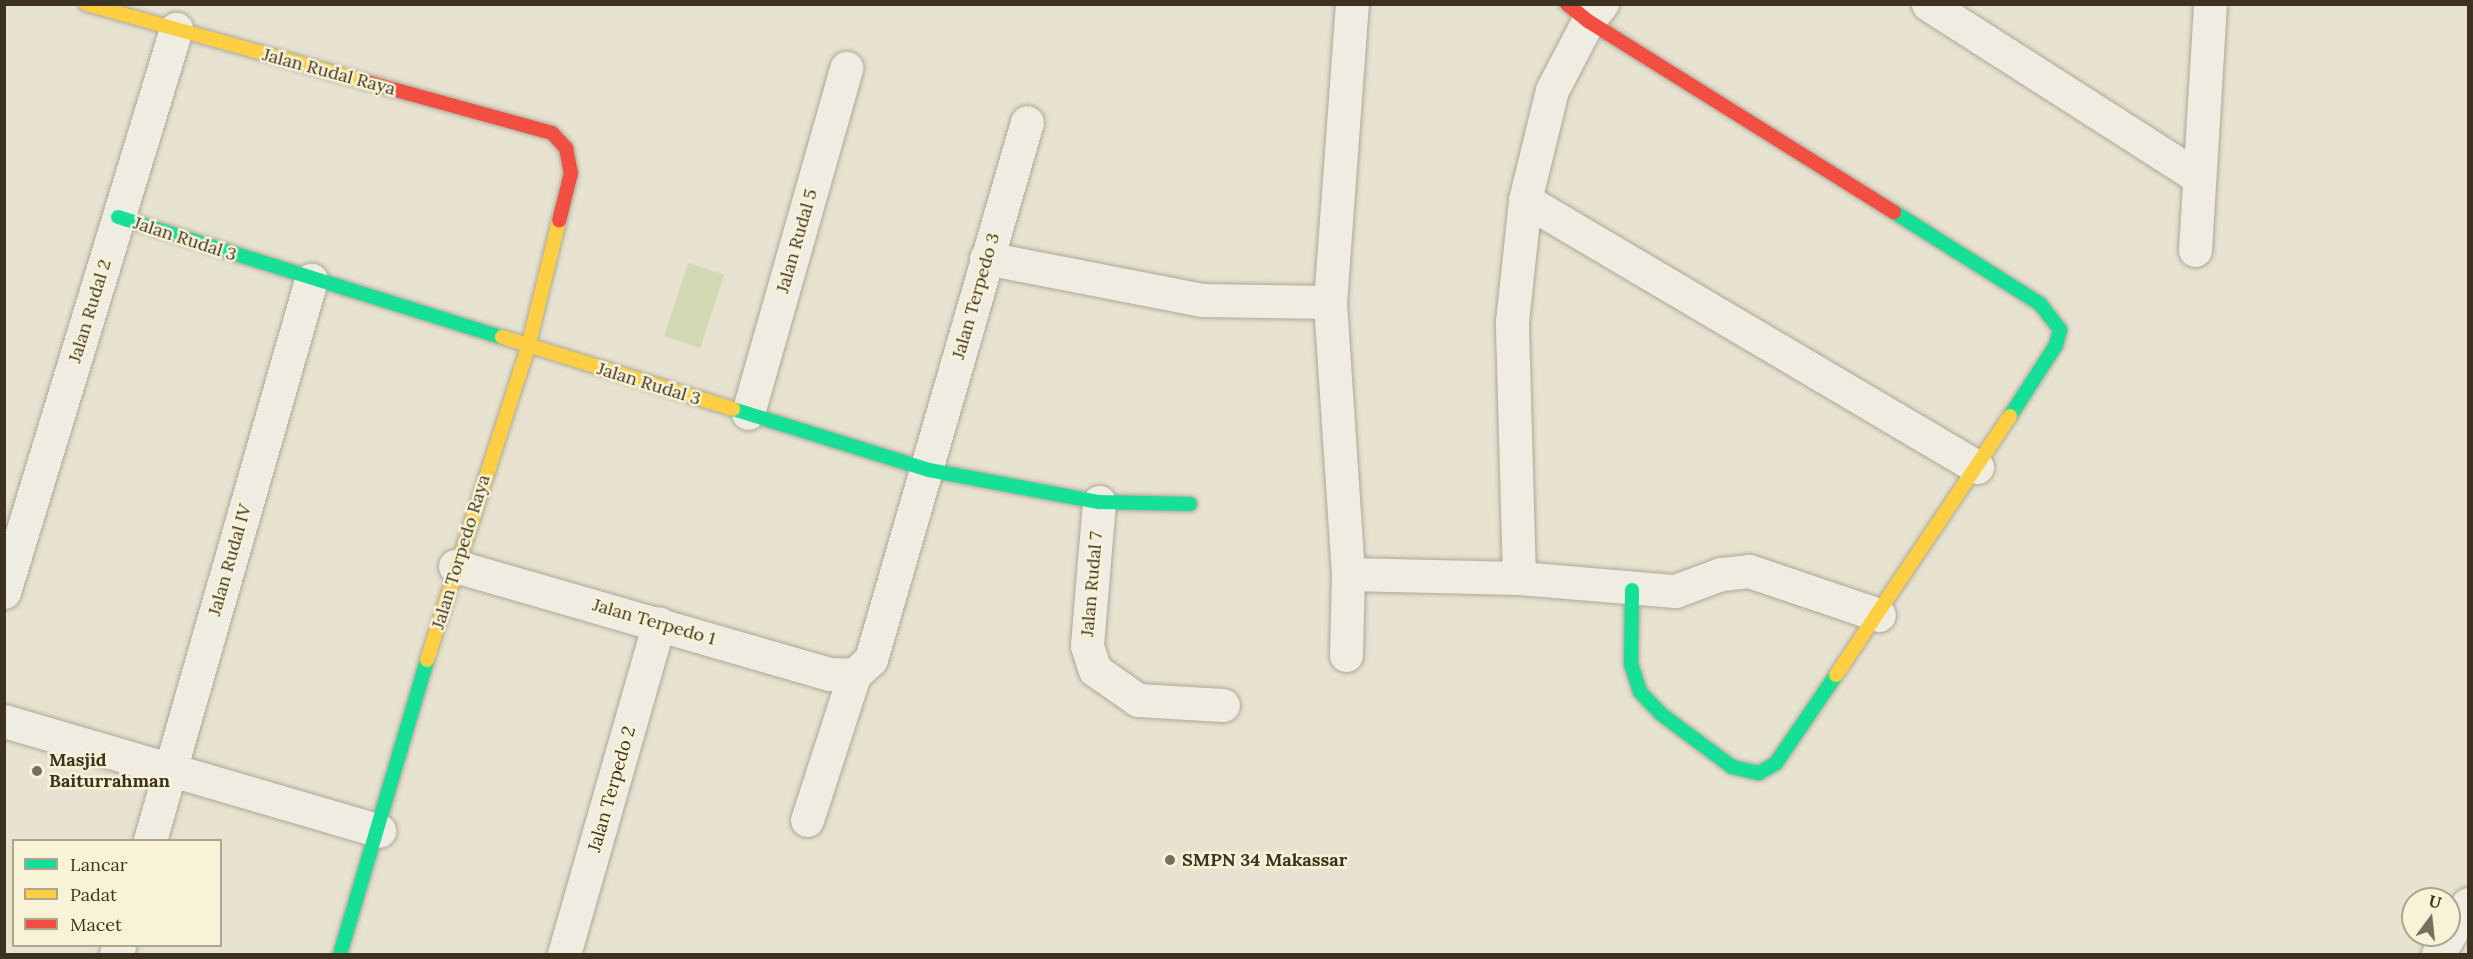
<!DOCTYPE html>
<style>
body{margin:0}
#map{position:relative;width:2473px;height:959px;overflow:hidden;background:#e7e3d0;font-family:Lora,serif}
div>[style]{position:absolute}
.green>*{inset:0;background:#d3d9b2;transform-origin:0 0}
.roads{filter:drop-shadow(0 0 2px #ada898) drop-shadow(0 0 2px #ada898)}
.street>*{height:33px;margin:-16.5px;padding:0 16.5px;transform-origin:16.5px;border-radius:16.5px;background:#efece2}
.fast>*{height:14px;margin:-7px;padding:0 7px;transform-origin:7px;border-radius:7px;background:#16e098}
.slow>*{height:14px;margin:-7px;padding:0 7px;transform-origin:7px;border-radius:7px;background:#ffcf43}
.jam>*{height:14px;margin:-7px;padding:0 7px;transform-origin:7px;border-radius:7px;background:#f24e42}
.dots>*{width:16px;height:16px;translate:-50% -50%;box-sizing:border-box;border:3px solid #f8f2d6;border-radius:50%}
span{translate:-50% -50%;white-space:nowrap;text-align:center;line-height:1.15;-webkit-text-stroke:5px #f8f2d6;paint-order:stroke}
.street-label{font-size:18px;color:#3d311f}
.poi-label{font-size:18px;color:#3d311f;font-weight:700}
.left{translate:0 -50%;text-align:left}
.frame{position:absolute;inset:0;border:6px solid #3d311f;pointer-events:none}
.legend{position:absolute;left:12px;top:839px;width:210px;height:108px;box-sizing:border-box;background:#f8f2d6;border:2px solid #ada58d;margin:0;padding:8px 10px;list-style:none;font-size:18px;color:#3d311f}
.legend li{display:flex;align-items:center;gap:12px;height:30px}
.legend b{width:30px;border:2px solid #ada58d}
.north{position:absolute;left:2401px;top:887px;width:60px;height:60px;box-sizing:border-box;background:#f8f2d6;border:2px solid #ada58d;border-radius:50%;rotate:15deg;font-size:16px;font-weight:700;line-height:24px;text-align:center;color:#3d311f}
.north::after{content:'';display:block;margin:auto;width:21px;height:27px;background:#786f5d;clip-path:polygon(50% 0,100% 100%,50% 72%,0 100%)}
</style>
<div id="map">
<div class="green">
<i style="left:688px;top:263px;width:38px;height:77px;rotate:18deg"></i>
</div>
<div class="roads">
<div class="street">
<i style="left:1928px;top:4px;width:322px;rotate:32.6deg"></i>
<i style="left:1525px;top:200px;width:525px;rotate:30.57deg"></i>
<i style="left:2195px;top:250px;width:246px;rotate:-86.5deg"></i>
<i style="left:986px;top:258px;width:220px;rotate:11deg"></i>
<i style="left:1202px;top:300px;width:128px;rotate:0.9deg"></i>
<i style="left:748px;top:413px;width:359px;rotate:-74.1deg"></i>
<i style="left:1099px;top:502px;width:144px;rotate:94.8deg"></i>
<i style="left:1087px;top:646px;width:25px;rotate:72deg"></i>
<i style="left:1095px;top:670px;width:52px;rotate:34.9deg"></i>
<i style="left:1138px;top:700px;width:85px;rotate:3.4deg"></i>
<i style="left:455px;top:566px;width:390px;rotate:16.1deg"></i>
<i style="left:830px;top:674px;width:24px;rotate:2deg"></i>
<i style="left:1348px;top:574px;width:171px;rotate:1.3deg"></i>
<i style="left:1519px;top:578px;width:157px;rotate:4.8deg"></i>
<i style="left:1675px;top:591px;width:49px;rotate:-20.3deg"></i>
<i style="left:1721px;top:574px;width:28px;rotate:-6deg"></i>
<i style="left:1749px;top:571px;width:137px;rotate:18.7deg"></i>
<i style="left:1519px;top:578px;width:256px;rotate:-91.6deg"></i>
<i style="left:1512px;top:322px;width:123px;rotate:-83.9deg"></i>
<i style="left:1525px;top:200px;width:113px;rotate:-76.2deg"></i>
<i style="left:1552px;top:90px;width:78px;rotate:-62.4deg"></i>
<i style="left:1588px;top:21px;width:22px;rotate:-51deg"></i>
<i style="left:4px;top:592px;width:589px;rotate:-73.01deg"></i>
<i style="left:1346px;top:655px;width:81px;rotate:-88.6deg"></i>
<i style="left:1348px;top:574px;width:273px;rotate:-93.8deg"></i>
<i style="left:1330px;top:302px;width:299px;rotate:-85.8deg"></i>
<i style="left:4px;top:721px;width:391px;rotate:16.3deg"></i>
<i style="left:807px;top:820px;width:152px;rotate:-72deg"></i>
<i style="left:854px;top:675px;width:23px;rotate:-43deg"></i>
<i style="left:871px;top:659px;width:559px;rotate:-73.8deg"></i>
<i style="left:150px;top:840px;width:583px;rotate:-73.96deg"></i>
<i style="left:116px;top:954px;width:9px;rotate:-69deg"></i>
<i style="left:564px;top:954px;width:344px;rotate:-74deg"></i>
<i style="left:2438px;top:954px;width:58px;rotate:-59deg"></i>
</div>
<div class="fast">
<i style="left:1894px;top:212px;width:173px;rotate:32.2deg"></i>
<i style="left:2040px;top:304px;width:33px;rotate:52deg"></i>
<i style="left:2060px;top:330px;width:16px;rotate:105deg"></i>
<i style="left:2056px;top:345px;width:85px;rotate:122.9deg"></i>
<i style="left:118px;top:217px;width:402px;rotate:17.4deg"></i>
<i style="left:733px;top:409px;width:205px;rotate:17.3deg"></i>
<i style="left:929px;top:470px;width:173px;rotate:10.7deg"></i>
<i style="left:1099px;top:502px;width:91px;rotate:1.3deg"></i>
<i style="left:1632px;top:590px;width:74px;rotate:90.8deg"></i>
<i style="left:1631px;top:664px;width:29px;rotate:72deg"></i>
<i style="left:1640px;top:692px;width:30px;rotate:46deg"></i>
<i style="left:1661px;top:714px;width:89px;rotate:36.7deg"></i>
<i style="left:1732px;top:767px;width:28px;rotate:13deg"></i>
<i style="left:1759px;top:773px;width:20px;rotate:-30deg"></i>
<i style="left:1776px;top:763px;width:107px;rotate:-55.7deg"></i>
<i style="left:340px;top:954px;width:307px;rotate:-73.5deg"></i>
</div>
<div class="slow">
<i style="left:86px;top:4px;width:292px;rotate:15.5deg"></i>
<i style="left:502px;top:337px;width:242px;rotate:17.3deg"></i>
<i style="left:427px;top:660px;width:329px;rotate:-72.1deg"></i>
<i style="left:528px;top:347px;width:130px;rotate:-76.2deg"></i>
<i style="left:1836px;top:675px;width:312px;rotate:-56.1deg"></i>
</div>
<div class="jam">
<i style="left:1567px;top:4px;width:27px;rotate:39deg"></i>
<i style="left:1588px;top:21px;width:361px;rotate:32deg"></i>
<i style="left:367px;top:82px;width:192px;rotate:15.4deg"></i>
<i style="left:552px;top:133px;width:21px;rotate:47deg"></i>
<i style="left:566px;top:148px;width:25px;rotate:79deg"></i>
<i style="left:571px;top:173px;width:49px;rotate:104deg"></i>
</div>
</div>
<div class="dots">
<i style="left:37px;top:771px;background:#786f5d"></i>
<i style="left:1170px;top:860px;background:#786f5d"></i>
</div>
<div class="street-label">
<span style="left:329px;top:72px;rotate:15deg">Jalan Rudal Raya</span>
<span style="left:185px;top:239px;rotate:18deg">Jalan Rudal 3</span>
<span style="left:797px;top:241px;rotate:-74deg">Jalan Rudal 5</span>
<span style="left:976px;top:296px;rotate:-74deg">Jalan Terpedo 3</span>
<span style="left:90px;top:311px;rotate:-73deg">Jalan Rudal 2</span>
<span style="left:649px;top:384px;rotate:17deg">Jalan Rudal 3</span>
<span style="left:461px;top:552px;rotate:-73deg">Jalan Torpedo Raya</span>
<span style="left:230px;top:560px;rotate:-74deg">Jalan Rudal IV</span>
<span style="left:1092px;top:584px;rotate:-85deg">Jalan Rudal 7</span>
<span style="left:654px;top:622px;rotate:16deg">Jalan Terpedo 1</span>
<span style="left:612px;top:789px;rotate:-74deg">Jalan Terpedo 2</span>
</div>
<div class="poi-label">
<span class="left" style="left:49px;top:771px">Masjid<br>Baiturrahman</span>
<span class="left" style="left:1182px;top:860px">SMPN 34 Makassar</span>
</div>
<div class="frame"></div>
<ul class="legend">
<li><b style="height:8px;background:#16e098"></b>Lancar</li>
<li><b style="height:8px;background:#ffcf43"></b>Padat</li>
<li><b style="height:8px;background:#f24e42"></b>Macet</li>
</ul>
<div class="north">U</div>
</div>
